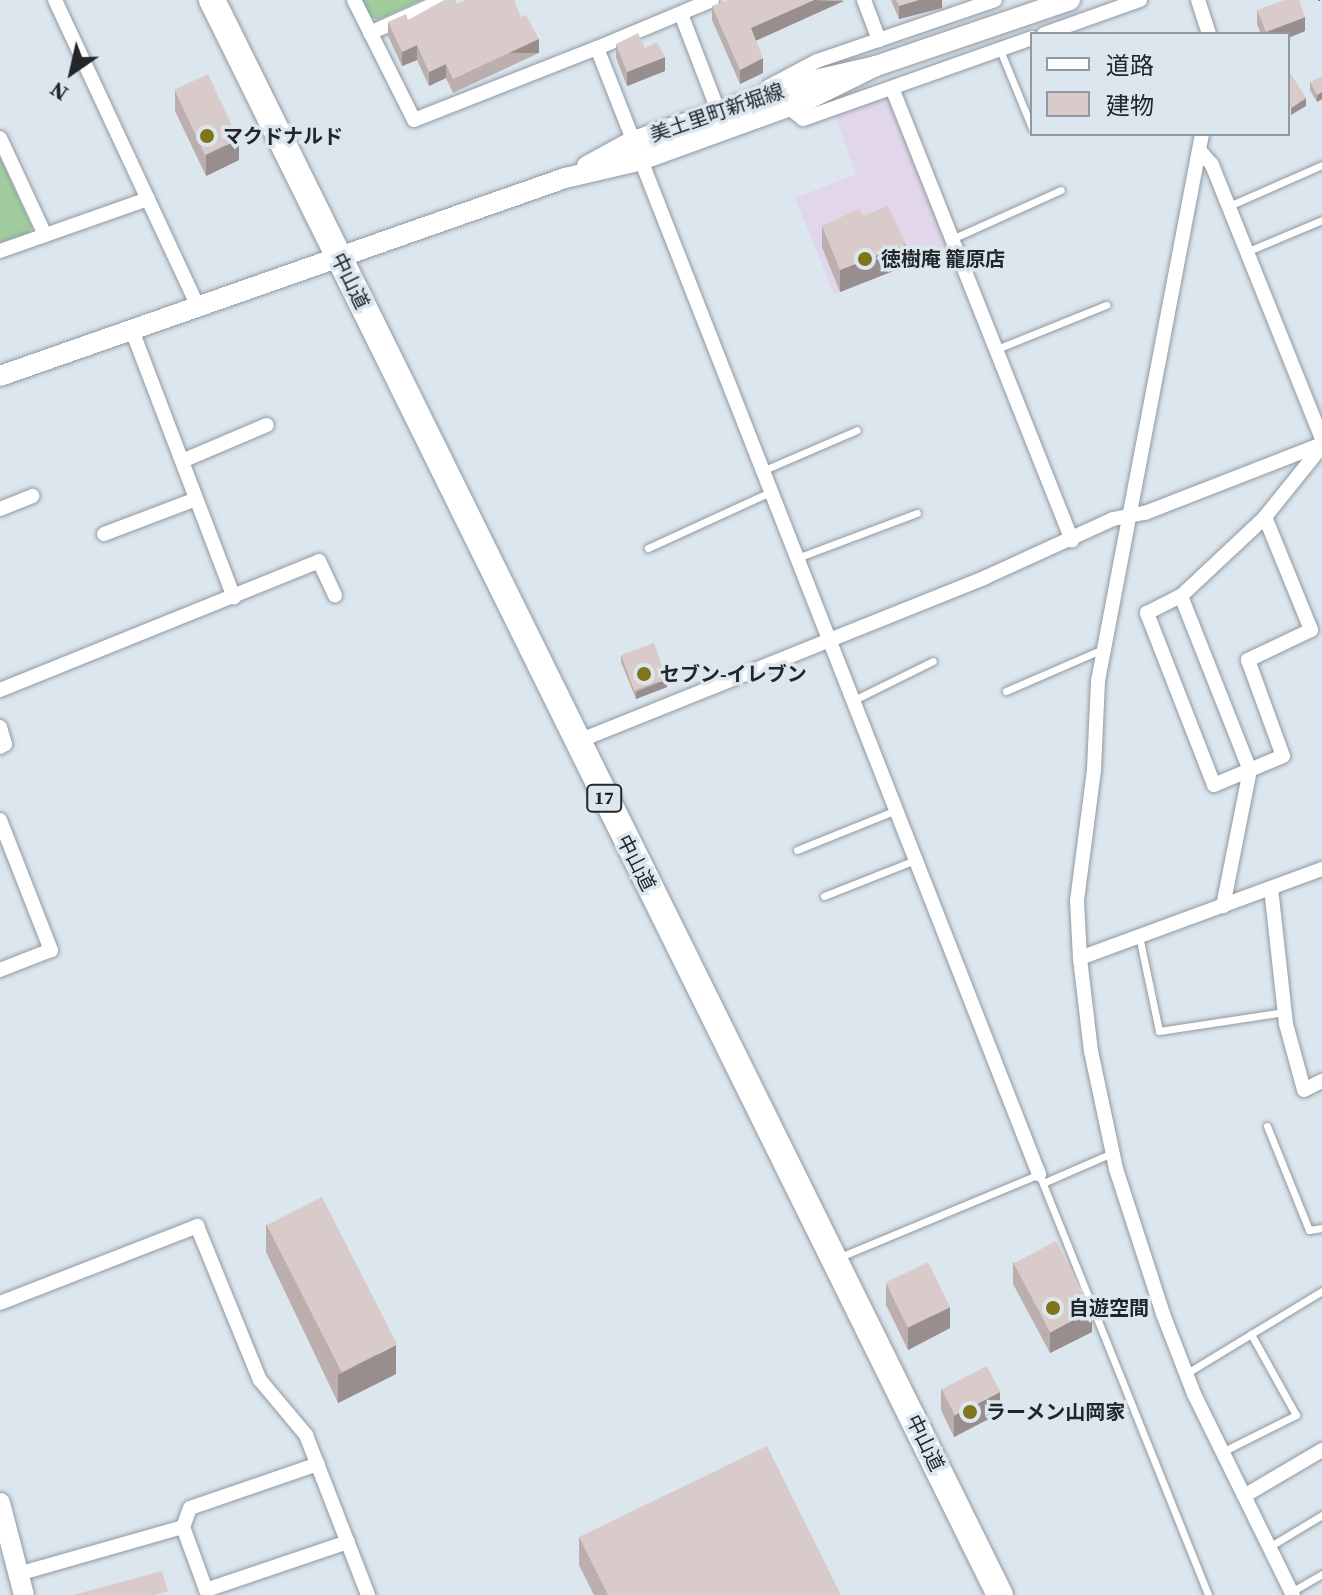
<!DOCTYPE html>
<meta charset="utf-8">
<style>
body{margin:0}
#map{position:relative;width:1322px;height:1595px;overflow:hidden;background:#dce6ef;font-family:"Source Serif 4","Noto Sans JP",serif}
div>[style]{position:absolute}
.commercial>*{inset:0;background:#e1d6ea}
.green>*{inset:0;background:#a0cc9e}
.roads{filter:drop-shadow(0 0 2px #9099a1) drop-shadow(0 0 2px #9099a1)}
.lane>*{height:7px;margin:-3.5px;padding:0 3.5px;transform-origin:3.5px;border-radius:3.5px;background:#fff}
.street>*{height:14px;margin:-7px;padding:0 7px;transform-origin:7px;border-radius:7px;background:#fff}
.secondary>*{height:20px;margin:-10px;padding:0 10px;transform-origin:10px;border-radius:10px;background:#fff}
.highway>*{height:26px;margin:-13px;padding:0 13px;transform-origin:13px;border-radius:13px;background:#fff}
.rail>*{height:8px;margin-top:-4px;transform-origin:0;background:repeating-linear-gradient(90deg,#dce6ef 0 15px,#7a8086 0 30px);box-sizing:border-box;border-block:2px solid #7a8086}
.wall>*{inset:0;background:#bbafad}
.shaded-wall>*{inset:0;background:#988e8d;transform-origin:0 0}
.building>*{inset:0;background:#d9cbc9;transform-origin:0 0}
.dots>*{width:22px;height:22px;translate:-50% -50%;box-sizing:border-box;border:4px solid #dce6ef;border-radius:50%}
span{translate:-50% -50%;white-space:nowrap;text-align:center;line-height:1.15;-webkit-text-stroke:7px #dce6ef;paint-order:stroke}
.shield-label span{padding:2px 6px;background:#dce6ef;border:2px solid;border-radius:6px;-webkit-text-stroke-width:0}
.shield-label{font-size:18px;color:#222629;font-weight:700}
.street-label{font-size:20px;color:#222629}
.poi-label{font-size:20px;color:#222629;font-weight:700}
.left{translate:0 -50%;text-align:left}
.legend{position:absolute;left:1030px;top:32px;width:260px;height:104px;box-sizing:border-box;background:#dce6ef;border:2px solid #9299a0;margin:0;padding:10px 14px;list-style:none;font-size:24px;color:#222629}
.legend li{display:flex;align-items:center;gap:16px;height:40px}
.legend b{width:40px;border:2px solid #9299a0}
.north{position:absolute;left:32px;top:32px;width:80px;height:80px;-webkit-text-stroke:6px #dce6ef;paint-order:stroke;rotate:214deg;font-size:22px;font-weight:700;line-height:32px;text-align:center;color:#222629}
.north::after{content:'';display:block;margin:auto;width:28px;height:36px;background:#222629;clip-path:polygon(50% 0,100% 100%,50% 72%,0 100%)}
</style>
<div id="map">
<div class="commercial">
<i style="clip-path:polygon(890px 97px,950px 249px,834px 294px,795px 198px,856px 174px,835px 116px)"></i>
</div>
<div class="green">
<i style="clip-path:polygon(362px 0,422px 0,378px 20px,370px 17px)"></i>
<i style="clip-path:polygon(0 157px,32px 227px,29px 233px,0 243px)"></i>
</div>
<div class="roads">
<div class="lane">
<i style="left:1000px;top:50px;width:84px;rotate:67.7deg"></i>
<i style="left:1229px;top:206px;width:102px;rotate:-23.8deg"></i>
<i style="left:954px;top:238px;width:117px;rotate:-24.2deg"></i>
<i style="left:1246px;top:252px;width:82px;rotate:-22.8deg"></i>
<i style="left:997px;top:349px;width:118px;rotate:-22deg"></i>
<i style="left:762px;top:471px;width:103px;rotate:-23.3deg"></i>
<i style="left:648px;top:548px;width:132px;rotate:-24.6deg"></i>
<i style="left:797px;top:558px;width:128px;rotate:-20.6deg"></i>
<i style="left:1006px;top:691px;width:106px;rotate:-23.4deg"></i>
<i style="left:852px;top:701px;width:90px;rotate:-26.3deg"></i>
<i style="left:797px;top:850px;width:107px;rotate:-22deg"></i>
<i style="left:824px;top:896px;width:98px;rotate:-21.6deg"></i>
<i style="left:1139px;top:936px;width:97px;rotate:78.1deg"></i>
<i style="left:1159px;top:1031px;width:127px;rotate:-8.6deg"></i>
<i style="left:1267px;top:1126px;width:112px;rotate:68deg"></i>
<i style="left:1309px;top:1230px;width:13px;rotate:-9deg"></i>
<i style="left:1043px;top:1183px;width:75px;rotate:-23.5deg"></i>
<i style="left:840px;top:1257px;width:216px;rotate:-22.6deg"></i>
<i style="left:1039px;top:1174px;width:454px;rotate:68.1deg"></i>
<i style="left:1187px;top:1373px;width:158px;rotate:-31.3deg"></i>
<i style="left:1222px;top:1452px;width:83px;rotate:-26.6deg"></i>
<i style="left:1296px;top:1415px;width:93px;rotate:-119.1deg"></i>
<i style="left:1269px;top:1547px;width:62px;rotate:-31.1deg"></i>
<i style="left:1291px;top:1592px;width:36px;rotate:-30deg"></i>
</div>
<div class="street">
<i style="left:55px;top:0;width:341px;rotate:65deg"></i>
<i style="left:354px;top:0;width:134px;rotate:63.4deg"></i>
<i style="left:414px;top:120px;width:197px;rotate:-21.5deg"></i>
<i style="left:712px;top:0;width:125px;rotate:157.3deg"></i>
<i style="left:597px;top:48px;width:1210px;rotate:68.57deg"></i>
<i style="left:864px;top:0;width:43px;rotate:69.4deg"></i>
<i style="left:1198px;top:0;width:36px;rotate:72deg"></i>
<i style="left:681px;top:14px;width:111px;rotate:69deg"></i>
<i style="left:370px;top:33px;width:80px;rotate:-24.3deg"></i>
<i style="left:1044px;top:34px;width:102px;rotate:-19.5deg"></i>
<i style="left:768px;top:87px;width:55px;rotate:-28deg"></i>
<i style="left:817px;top:61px;width:188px;rotate:-18.9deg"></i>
<i style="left:892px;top:88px;width:487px;rotate:68.3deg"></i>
<i style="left:784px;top:104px;width:24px;rotate:38deg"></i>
<i style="left:803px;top:119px;width:243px;rotate:-19.5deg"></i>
<i style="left:1202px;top:134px;width:557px;rotate:100.77deg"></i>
<i style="left:1098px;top:681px;width:89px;rotate:92.6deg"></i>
<i style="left:1094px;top:770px;width:132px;rotate:97.4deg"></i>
<i style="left:1077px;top:901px;width:57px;rotate:87deg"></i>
<i style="left:1080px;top:958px;width:94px;rotate:83.3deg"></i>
<i style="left:1091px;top:1051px;width:121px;rotate:78deg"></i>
<i style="left:1116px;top:1169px;width:152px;rotate:72deg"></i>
<i style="left:1163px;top:1314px;width:86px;rotate:68.8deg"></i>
<i style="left:1194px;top:1394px;width:224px;rotate:63.8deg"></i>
<i style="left:0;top:138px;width:107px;rotate:65.1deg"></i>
<i style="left:1200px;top:151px;width:18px;rotate:49deg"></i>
<i style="left:1212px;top:165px;width:294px;rotate:68.1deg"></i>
<i style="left:0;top:251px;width:157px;rotate:-19.4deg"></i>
<i style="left:133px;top:333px;width:283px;rotate:69.1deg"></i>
<i style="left:182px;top:461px;width:92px;rotate:-23deg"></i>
<i style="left:0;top:509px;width:35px;rotate:-22deg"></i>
<i style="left:1265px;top:517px;width:122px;rotate:67.8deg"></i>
<i style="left:1311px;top:630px;width:70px;rotate:154.5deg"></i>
<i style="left:1248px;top:660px;width:102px;rotate:70deg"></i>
<i style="left:1283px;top:756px;width:75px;rotate:157.2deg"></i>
<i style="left:1214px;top:785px;width:185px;rotate:-111.3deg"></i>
<i style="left:1147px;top:613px;width:38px;rotate:-27deg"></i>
<i style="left:1181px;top:596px;width:115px;rotate:-43.2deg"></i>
<i style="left:1265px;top:517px;width:91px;rotate:-51.2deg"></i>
<i style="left:104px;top:534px;width:98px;rotate:-20.8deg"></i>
<i style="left:1181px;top:596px;width:187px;rotate:68.4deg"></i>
<i style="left:1250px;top:770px;width:139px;rotate:101.2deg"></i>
<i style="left:0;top:690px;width:344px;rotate:-22deg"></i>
<i style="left:319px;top:561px;width:38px;rotate:65deg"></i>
<i style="left:0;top:727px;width:18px;rotate:74deg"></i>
<i style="left:5px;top:744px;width:6px;rotate:149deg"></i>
<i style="left:576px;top:742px;width:442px;rotate:-21.9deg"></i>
<i style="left:986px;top:577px;width:140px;rotate:-24.5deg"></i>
<i style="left:1113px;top:519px;width:33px;rotate:-11deg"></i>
<i style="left:1145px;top:513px;width:190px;rotate:-21.3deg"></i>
<i style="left:0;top:820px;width:140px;rotate:68.6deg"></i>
<i style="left:51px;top:950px;width:55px;rotate:158.6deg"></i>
<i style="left:1271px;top:888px;width:137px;rotate:83.7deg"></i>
<i style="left:1286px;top:1024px;width:68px;rotate:74.7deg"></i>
<i style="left:1304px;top:1090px;width:20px;rotate:-27deg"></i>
<i style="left:1080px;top:958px;width:258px;rotate:-20.2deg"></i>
<i style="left:0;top:1303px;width:212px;rotate:-21.3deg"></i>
<i style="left:197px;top:1226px;width:166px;rotate:67.8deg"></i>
<i style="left:260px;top:1380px;width:72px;rotate:50.1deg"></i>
<i style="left:306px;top:1435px;width:172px;rotate:68.8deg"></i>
<i style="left:318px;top:1464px;width:135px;rotate:161deg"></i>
<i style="left:190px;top:1508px;width:20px;rotate:110deg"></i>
<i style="left:183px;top:1527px;width:67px;rotate:69.9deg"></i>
<i style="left:206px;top:1590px;width:150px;rotate:-18.7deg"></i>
<i style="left:1244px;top:1496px;width:91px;rotate:-30.5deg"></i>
<i style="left:18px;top:1574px;width:172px;rotate:-15.9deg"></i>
</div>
<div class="secondary">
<i style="left:587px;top:166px;width:50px;rotate:-28.6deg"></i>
<i style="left:631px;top:142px;width:181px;rotate:-19deg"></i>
<i style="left:802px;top:83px;width:76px;rotate:-12.9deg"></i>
<i style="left:876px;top:66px;width:205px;rotate:-18.8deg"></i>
<i style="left:0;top:376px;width:599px;rotate:-19.31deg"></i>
<i style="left:565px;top:178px;width:75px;rotate:-13.1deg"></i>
<i style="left:638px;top:161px;width:182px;rotate:-19.9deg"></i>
<i style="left:809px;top:99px;width:75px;rotate:-26.2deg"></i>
<i style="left:0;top:1503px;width:95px;rotate:75.4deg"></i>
</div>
<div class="highway">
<i style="left:212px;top:0;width:1779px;rotate:63.71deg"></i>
</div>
</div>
<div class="rail">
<i style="left:1322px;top:0;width:1px;rotate:90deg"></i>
</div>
<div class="wall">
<i style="clip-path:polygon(844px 0,756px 40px,763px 73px,740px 84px,712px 20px,712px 6px)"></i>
<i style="clip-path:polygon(891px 0,942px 0,942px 8px,899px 19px)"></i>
<i style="clip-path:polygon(457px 4px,521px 17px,539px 53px,453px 93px,446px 78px,429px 86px,417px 60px,402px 66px,388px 36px,388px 22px,408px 20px)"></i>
<i style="clip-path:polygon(1257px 10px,1305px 31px,1288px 38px,1288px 34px,1261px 34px,1257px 24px)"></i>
<i style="clip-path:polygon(616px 44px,665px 71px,627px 86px,616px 58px)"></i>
<i style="clip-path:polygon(1322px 77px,1322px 99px,1317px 102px,1310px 90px,1310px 82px)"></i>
<i style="clip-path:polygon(175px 90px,239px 160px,206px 176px,175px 111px)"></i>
<i style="clip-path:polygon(863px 216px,906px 266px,840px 292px,822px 247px,822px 226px)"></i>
<i style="clip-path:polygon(621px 655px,667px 687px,636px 699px,621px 662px)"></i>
<i style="clip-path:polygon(266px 1224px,396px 1374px,338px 1403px,266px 1252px)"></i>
<i style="clip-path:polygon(1013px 1262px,1092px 1332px,1050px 1353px,1013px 1284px)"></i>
<i style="clip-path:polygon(886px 1284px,950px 1328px,908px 1350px,886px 1305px)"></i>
<i style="clip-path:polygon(941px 1389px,1000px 1413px,954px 1437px,941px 1410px)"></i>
<i style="clip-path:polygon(579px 1537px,841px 1595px,594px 1595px,579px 1565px)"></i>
</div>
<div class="shaded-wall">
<i style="clip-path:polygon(814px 0,844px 1px,751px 43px,751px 28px)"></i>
<i style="clip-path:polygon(919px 0,942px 0,942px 8px,899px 19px,899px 6px)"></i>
<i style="clip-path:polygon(1305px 17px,1305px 31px,1288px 38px,1288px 34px,1266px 34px,1266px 32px)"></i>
<i style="left:539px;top:39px;width:14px;height:95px;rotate:90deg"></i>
<i style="clip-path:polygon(417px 45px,417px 60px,402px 66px,402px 52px)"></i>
<i style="clip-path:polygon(665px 57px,665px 71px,627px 86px,627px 72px)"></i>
<i style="clip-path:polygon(763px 58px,763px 73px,740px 84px,740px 70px)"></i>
<i style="clip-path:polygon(446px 64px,446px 78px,429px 86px,429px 72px)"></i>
<i style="clip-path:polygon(1322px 92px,1322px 99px,1317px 102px,1317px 95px)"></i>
<i style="clip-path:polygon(1306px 98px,1306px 106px,1291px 115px,1291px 108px)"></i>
<i style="clip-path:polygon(239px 139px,239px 160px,206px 176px,206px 155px)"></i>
<i style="clip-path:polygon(906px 244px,906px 266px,840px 292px,840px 270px)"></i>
<i style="clip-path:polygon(667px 679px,667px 687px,636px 699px,636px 692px)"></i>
<i style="clip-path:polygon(950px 1307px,950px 1328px,908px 1350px,908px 1328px)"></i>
<i style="clip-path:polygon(1092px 1310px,1092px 1332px,1050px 1353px,1050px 1332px)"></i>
<i style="clip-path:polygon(396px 1345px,396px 1374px,338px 1403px,338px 1375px)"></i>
<i style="clip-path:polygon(1000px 1392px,1000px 1413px,954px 1437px,954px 1416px)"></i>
</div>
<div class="building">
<i style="clip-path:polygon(444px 0,455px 0,457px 4px,465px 0,514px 0,521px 17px,526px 15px,539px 39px,453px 79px,446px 64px,429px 72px,417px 45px,402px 52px,388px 22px,406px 14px,408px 20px)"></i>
<i style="clip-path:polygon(728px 0,814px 0,751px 28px,763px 58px,740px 70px,712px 6px)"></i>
<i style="clip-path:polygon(896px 0,919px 0,899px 6px)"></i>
<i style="clip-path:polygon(1284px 0,1299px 0,1305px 17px,1266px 32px,1257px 10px)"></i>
<i style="clip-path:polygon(638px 33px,645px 48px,657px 42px,665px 57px,627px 72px,616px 44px)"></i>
<i style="clip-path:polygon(1288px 71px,1289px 71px,1306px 98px,1291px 108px,1288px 103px)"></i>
<i style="left:208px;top:74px;width:72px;height:37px;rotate:65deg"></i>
<i style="clip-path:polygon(1322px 77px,1322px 92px,1317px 95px,1310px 82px)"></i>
<i style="clip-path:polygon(888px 206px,906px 244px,840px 270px,822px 226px,859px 209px,863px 216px)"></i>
<i style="left:654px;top:643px;width:38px;height:35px;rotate:70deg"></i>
<i style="left:322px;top:1197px;width:165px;height:62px;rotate:63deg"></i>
<i style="left:1056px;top:1241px;width:78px;height:48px;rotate:62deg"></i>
<i style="left:928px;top:1262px;width:50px;height:47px;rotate:64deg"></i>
<i style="left:987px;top:1366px;width:29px;height:51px;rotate:63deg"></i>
<i style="clip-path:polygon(767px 1446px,841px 1595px,608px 1595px,579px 1537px)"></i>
<i style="clip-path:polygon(162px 1571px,168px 1591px,155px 1595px,73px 1595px)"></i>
</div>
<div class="dots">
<i style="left:207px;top:136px;background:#7e761a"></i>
<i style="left:865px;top:259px;background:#7e761a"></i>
<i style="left:644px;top:674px;background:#7e761a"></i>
<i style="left:1053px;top:1308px;background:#7e761a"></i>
<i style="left:970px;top:1412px;background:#7e761a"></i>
</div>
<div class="shield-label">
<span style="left:604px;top:798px">17</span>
</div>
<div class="street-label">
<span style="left:717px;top:113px;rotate:-19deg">美土里町新堀線</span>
<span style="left:350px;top:281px;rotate:64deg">中山道</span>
<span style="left:636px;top:863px;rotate:63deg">中山道</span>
<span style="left:925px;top:1443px;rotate:64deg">中山道</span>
</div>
<div class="poi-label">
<span class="left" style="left:223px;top:136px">マクドナルド</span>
<span class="left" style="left:881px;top:259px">徳樹庵 籠原店</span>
<span class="left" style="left:660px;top:674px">セブン-イレブン</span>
<span class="left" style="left:1069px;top:1308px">自遊空間</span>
<span class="left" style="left:986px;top:1412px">ラーメン山岡家</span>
</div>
<ul class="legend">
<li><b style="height:10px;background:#fff"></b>道路</li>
<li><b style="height:22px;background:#d9cbc9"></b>建物</li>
</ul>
<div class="north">N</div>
</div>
